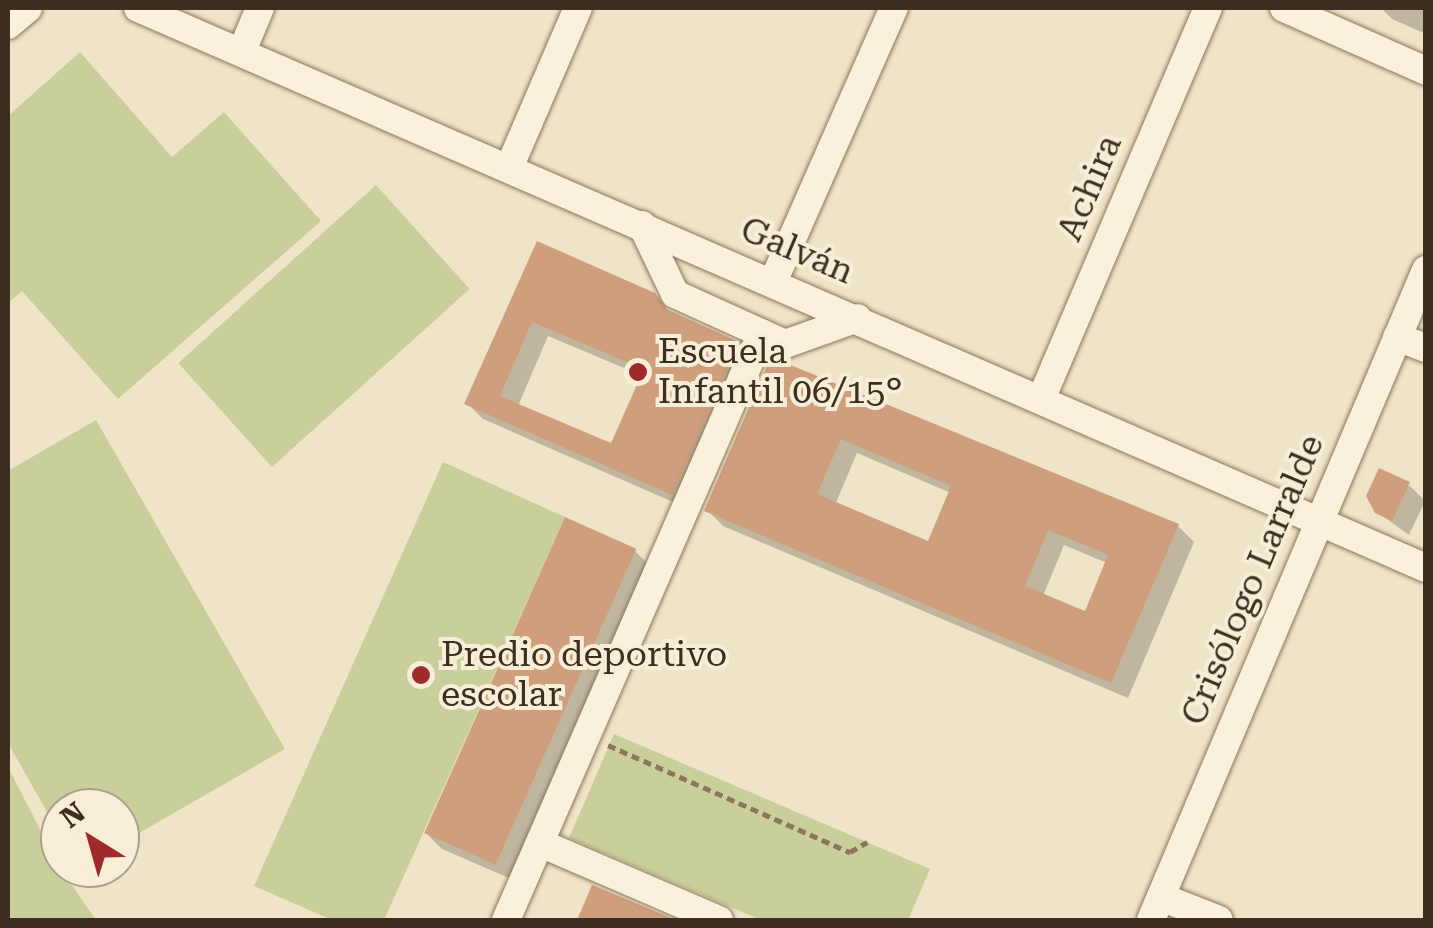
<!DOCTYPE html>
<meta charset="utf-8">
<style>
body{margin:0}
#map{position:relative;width:1433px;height:928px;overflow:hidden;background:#f0e4c8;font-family:"Roboto Serif",serif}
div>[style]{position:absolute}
.green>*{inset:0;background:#c9cf9b;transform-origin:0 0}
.shadow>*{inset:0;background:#0003}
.building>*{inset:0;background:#cf9f7d;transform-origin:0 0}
.path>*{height:5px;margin-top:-2.5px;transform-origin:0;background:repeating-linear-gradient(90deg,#8d765c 0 8px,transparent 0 13px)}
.roads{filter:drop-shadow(0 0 2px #8d765c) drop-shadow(0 0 2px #8d765c)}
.minor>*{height:28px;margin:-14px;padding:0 14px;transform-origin:14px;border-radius:14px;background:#faf1dc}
.dots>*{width:28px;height:28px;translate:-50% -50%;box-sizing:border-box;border:5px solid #f7eed8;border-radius:50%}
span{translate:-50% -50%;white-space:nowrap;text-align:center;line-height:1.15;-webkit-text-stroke:8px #f7eed8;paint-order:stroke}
.street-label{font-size:35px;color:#3d2e20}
.poi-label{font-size:35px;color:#3d2e20}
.left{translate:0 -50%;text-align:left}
.frame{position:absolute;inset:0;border:10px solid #3d2e20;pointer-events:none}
.north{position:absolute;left:40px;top:788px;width:100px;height:100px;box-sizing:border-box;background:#f7eed8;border:2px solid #ada18e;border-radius:50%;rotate:323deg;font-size:28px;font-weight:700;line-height:40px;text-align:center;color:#3d2e20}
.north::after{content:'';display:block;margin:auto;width:35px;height:45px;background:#9e2a2b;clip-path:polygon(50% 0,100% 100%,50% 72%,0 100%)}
</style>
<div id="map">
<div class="green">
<i style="clip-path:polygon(80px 52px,172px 157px,224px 112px,321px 221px,118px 399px,22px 291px,8px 303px,8px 116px)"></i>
<i style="left:376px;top:185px;width:140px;height:266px;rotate:48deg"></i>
<i style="clip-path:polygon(96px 420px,285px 749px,120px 844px,120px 808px,60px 808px,60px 835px,8px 743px,8px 471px)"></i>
<i style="clip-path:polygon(443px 462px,565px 517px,384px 920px,332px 920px,254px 886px)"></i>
<i style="clip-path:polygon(614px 734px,930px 869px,908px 920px,761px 920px,569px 838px)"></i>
<i style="clip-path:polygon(8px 767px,60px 868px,96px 920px,8px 920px)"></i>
</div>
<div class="shadow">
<i style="clip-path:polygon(1381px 8px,1426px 8px,1426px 34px,1392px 19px)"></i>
<i style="clip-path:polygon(evenodd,538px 244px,653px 295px,673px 315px,737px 344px,754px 361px,689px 509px,483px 419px,467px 403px,538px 244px,548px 336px,643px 376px,612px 447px,518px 406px,548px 336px)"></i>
<i style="clip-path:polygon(evenodd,772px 360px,1178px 526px,1194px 542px,1128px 698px,723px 526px,707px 510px,772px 360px,857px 453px,951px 493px,929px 544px,835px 505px,857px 453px,772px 360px,1064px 545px,1107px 563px,1086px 614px,1043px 596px,1064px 545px)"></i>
<i style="clip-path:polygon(1409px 485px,1425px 501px,1409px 535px,1377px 512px)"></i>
<i style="clip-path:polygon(635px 551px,651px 567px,511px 879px,442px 849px,426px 833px)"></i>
</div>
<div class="building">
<i style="clip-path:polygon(evenodd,537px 241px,655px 293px,668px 310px,739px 342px,672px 495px,464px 404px,537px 241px,532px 322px,644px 369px,611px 443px,500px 396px,532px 322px)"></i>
<i style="clip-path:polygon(evenodd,771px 357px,1179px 524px,1111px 683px,704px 511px,771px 357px,841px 439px,951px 486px,928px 541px,817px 494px,841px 439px,771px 357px,1048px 530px,1108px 555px,1085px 611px,1025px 586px,1048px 530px)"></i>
<i style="clip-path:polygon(1379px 468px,1410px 482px,1392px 521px,1375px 513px,1366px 496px)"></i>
<i style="left:565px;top:517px;width:78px;height:346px;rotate:24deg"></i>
<i style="clip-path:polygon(592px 885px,676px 920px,577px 920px)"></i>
</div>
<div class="path">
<i style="left:608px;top:745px;width:265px;rotate:23.9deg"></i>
<i style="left:850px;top:852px;width:20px;rotate:-30deg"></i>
</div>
<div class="roads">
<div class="minor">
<i style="left:138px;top:8px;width:1404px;rotate:23.5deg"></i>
<i style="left:1284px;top:8px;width:155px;rotate:23.9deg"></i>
<i style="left:8px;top:25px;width:26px;rotate:-40deg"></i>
<i style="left:242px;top:51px;width:47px;rotate:-67.3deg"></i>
<i style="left:509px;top:168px;width:174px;rotate:-66.7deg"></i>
<i style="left:642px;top:225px;width:76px;rotate:64.4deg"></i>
<i style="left:675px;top:294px;width:121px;rotate:24.4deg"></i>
<i style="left:785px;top:344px;width:77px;rotate:-19.6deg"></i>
<i style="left:773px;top:282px;width:300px;rotate:-66.2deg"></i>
<i style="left:1397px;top:337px;width:31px;rotate:21deg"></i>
<i style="left:1042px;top:397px;width:423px;rotate:-66.9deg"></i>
<i style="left:540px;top:843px;width:195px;rotate:23.3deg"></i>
<i style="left:1161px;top:897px;width:62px;rotate:21.6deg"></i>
<i style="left:506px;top:920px;width:640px;rotate:-66.44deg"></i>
<i style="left:1151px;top:920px;width:706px;rotate:-67.07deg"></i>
</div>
</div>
<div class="dots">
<i style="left:638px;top:372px;background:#9e2a2b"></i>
<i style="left:421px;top:675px;background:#9e2a2b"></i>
</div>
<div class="street-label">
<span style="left:1090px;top:188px;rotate:-67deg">Achira</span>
<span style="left:797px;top:251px;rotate:23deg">Galván</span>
<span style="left:1253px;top:580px;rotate:-67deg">Crisólogo Larralde</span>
</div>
<div class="poi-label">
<span class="left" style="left:658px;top:372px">Escuela<br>Infantil 06/15°</span>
<span class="left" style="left:441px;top:675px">Predio deportivo<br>escolar</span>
</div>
<div class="frame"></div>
<div class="north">N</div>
</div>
